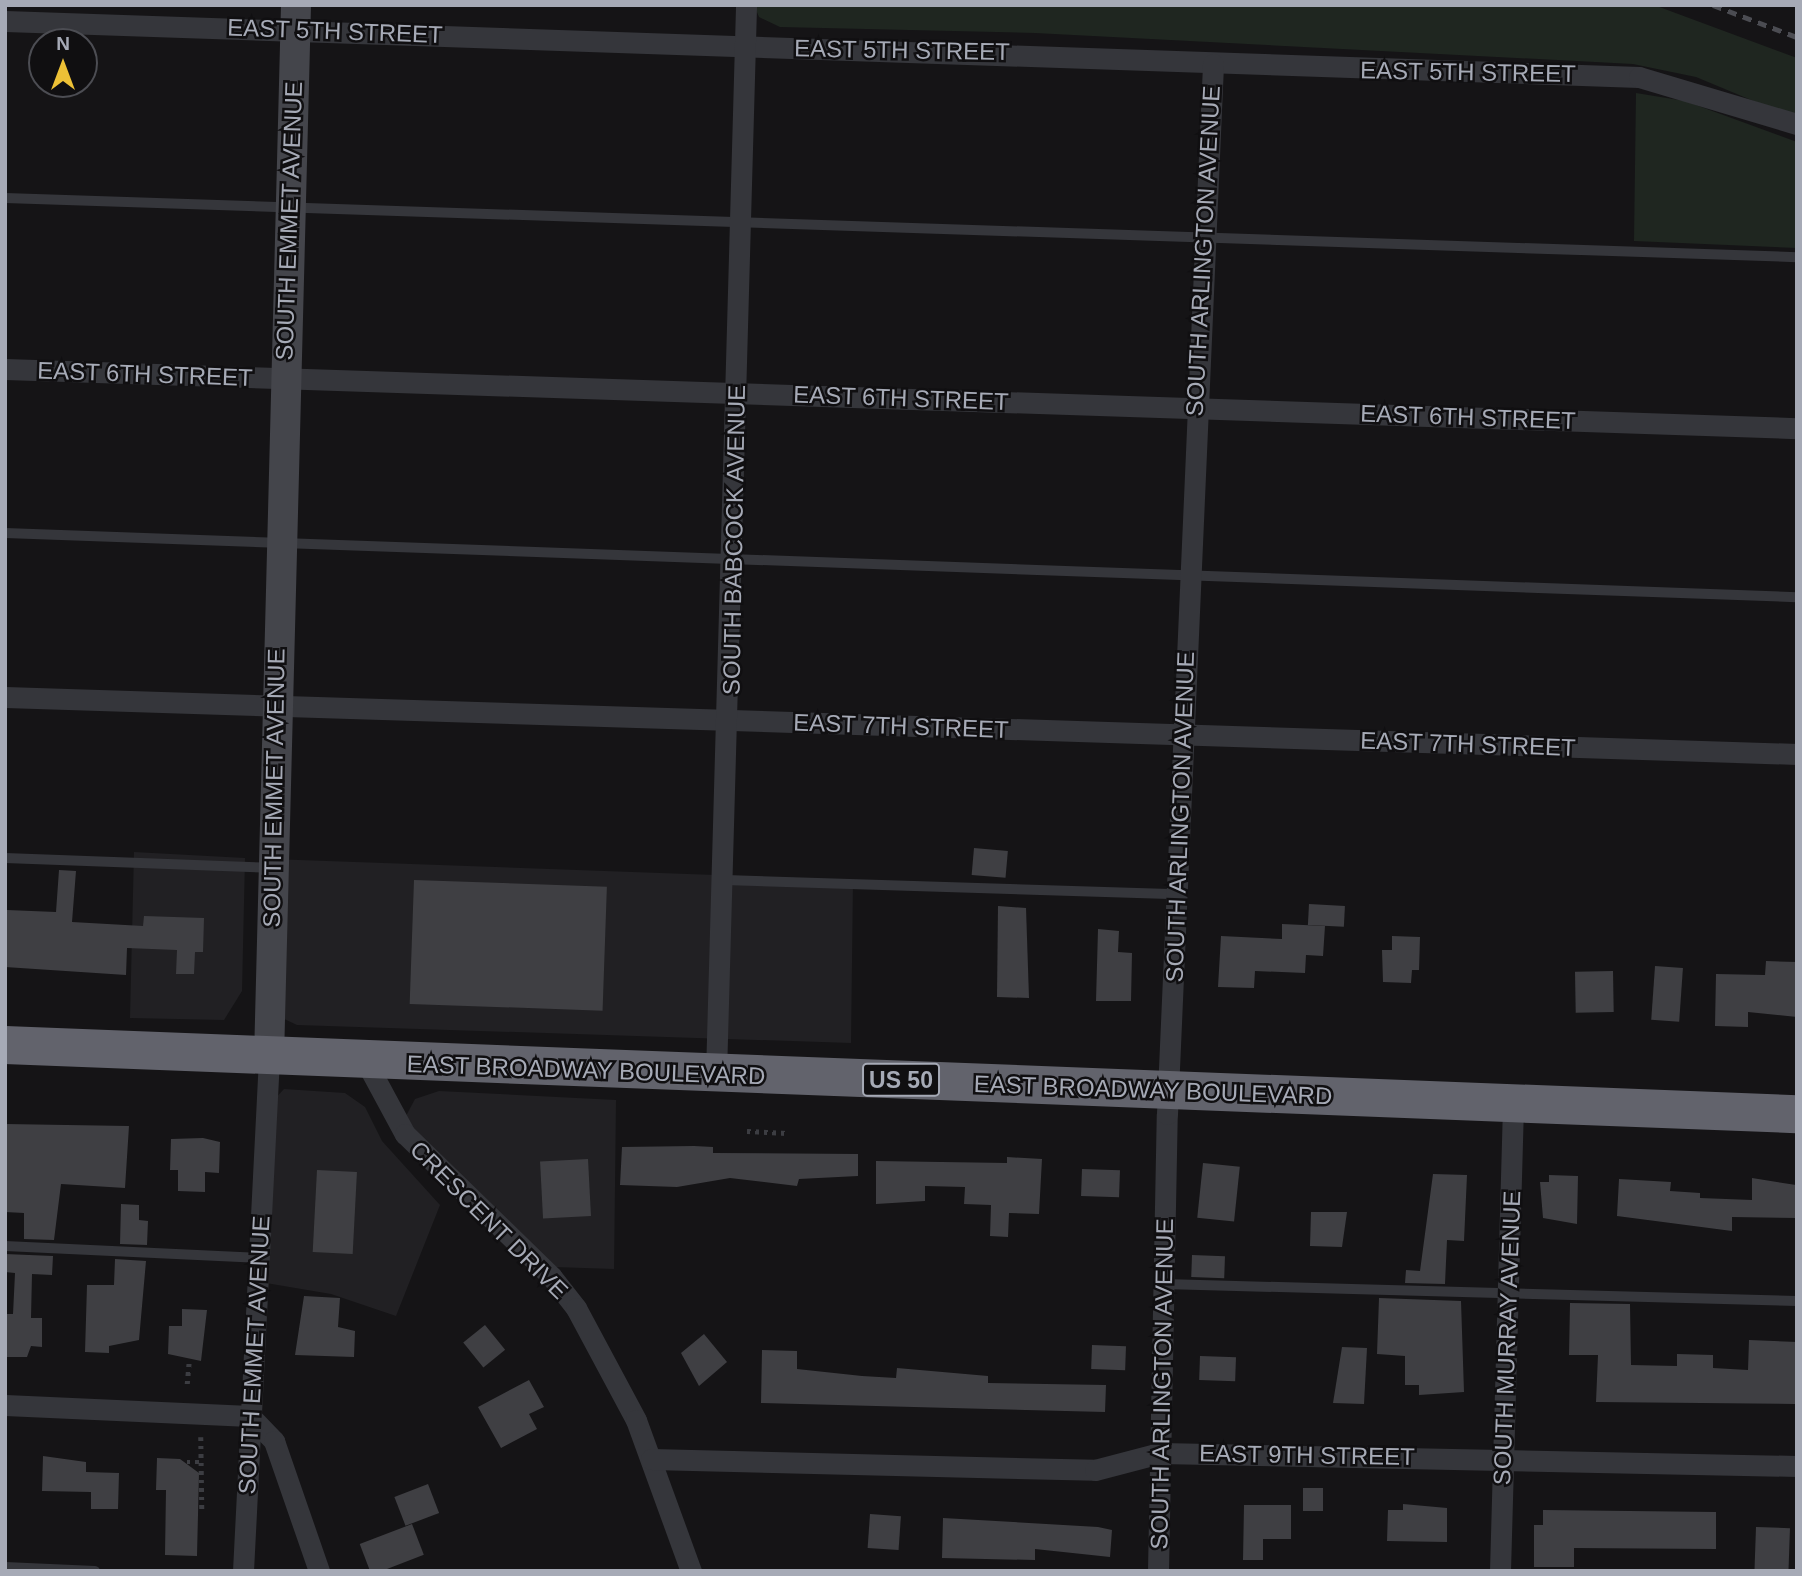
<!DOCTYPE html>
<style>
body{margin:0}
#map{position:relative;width:1802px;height:1576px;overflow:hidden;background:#151416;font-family:Arial,sans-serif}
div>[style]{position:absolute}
.built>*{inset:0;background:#212023}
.green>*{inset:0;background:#1f2620}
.building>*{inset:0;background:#3f3f43;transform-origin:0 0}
.path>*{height:4.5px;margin-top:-2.25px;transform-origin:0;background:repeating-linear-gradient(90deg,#3c3d42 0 3.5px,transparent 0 8.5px)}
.lane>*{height:10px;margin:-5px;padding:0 5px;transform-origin:5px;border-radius:5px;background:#35363b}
.street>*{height:21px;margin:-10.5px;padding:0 10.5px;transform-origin:10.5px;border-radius:10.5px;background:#35363b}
.secondary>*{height:30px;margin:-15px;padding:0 15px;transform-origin:15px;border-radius:15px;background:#44454b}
.highway>*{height:38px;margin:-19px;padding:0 19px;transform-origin:19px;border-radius:19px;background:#62636c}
.rail>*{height:5px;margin-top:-2.5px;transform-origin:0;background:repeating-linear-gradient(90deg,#4b4c52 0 9px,transparent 0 16px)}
span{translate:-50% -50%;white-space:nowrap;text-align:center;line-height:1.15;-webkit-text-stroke:5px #100f11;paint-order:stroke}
.shield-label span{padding:2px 5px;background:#100f11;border:2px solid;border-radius:5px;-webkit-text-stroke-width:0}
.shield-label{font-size:23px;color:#a6aab6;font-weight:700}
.street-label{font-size:24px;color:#a6aab6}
.frame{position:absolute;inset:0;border:7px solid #a6aab6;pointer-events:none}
.north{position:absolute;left:28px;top:28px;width:70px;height:70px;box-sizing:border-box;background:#100f11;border:2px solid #4c4d53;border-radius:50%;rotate:0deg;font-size:19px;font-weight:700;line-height:28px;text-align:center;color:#a6aab6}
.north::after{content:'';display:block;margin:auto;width:24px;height:32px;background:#edc136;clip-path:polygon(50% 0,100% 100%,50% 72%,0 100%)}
</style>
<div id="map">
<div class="built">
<i style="clip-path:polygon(134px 852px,245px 858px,242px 991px,224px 1020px,130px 1018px)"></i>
<i style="clip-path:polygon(271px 859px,853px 880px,851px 1043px,297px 1025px,280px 1017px)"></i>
<i style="clip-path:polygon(284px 1089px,345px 1093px,365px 1107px,382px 1141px,440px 1205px,396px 1316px,331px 1294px,260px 1282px,270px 1104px)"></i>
<i style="clip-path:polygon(439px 1091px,616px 1100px,614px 1269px,554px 1267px,420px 1140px,406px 1116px,415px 1099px)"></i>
</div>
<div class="green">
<i style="clip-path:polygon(754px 5px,1654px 5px,1797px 58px,1797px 119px,1696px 77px,1633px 64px,1035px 33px,780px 27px,759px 17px)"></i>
<i style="clip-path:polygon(1636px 93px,1685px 101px,1797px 142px,1797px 248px,1634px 241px)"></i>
</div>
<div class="building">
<i style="left:974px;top:848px;width:34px;height:27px;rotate:5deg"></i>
<i style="clip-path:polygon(59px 870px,76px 871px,72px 922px,143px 926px,144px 916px,204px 918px,203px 952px,195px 952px,194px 974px,176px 974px,177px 950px,127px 948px,126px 975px,5px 967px,7px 910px,56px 912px)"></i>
<i style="left:414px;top:880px;width:193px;height:124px;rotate:2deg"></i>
<i style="left:1309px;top:904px;width:36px;height:21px;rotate:3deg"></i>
<i style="clip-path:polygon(998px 906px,1026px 908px,1029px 998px,997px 997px)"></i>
<i style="clip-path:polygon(1282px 924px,1325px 926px,1323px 956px,1306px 955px,1305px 973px,1255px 971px,1254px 988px,1218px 987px,1221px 936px,1282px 939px)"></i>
<i style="clip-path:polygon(1098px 929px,1119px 931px,1118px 952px,1132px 953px,1131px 1001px,1096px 1001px)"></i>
<i style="clip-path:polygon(1392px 936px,1420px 937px,1419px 970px,1412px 970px,1411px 983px,1383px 982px,1382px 950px,1392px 950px)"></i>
<i style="clip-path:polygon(1766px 961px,1797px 962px,1797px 1017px,1748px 1012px,1748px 1027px,1715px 1026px,1716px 974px,1765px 975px)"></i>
<i style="left:1655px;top:966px;width:28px;height:54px;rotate:4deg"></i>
<i style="left:1613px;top:971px;width:41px;height:38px;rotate:89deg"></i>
<i style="clip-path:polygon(5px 1124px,129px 1126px,125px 1188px,61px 1184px,54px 1240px,24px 1239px,24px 1213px,5px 1212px)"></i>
<i style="clip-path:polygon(203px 1138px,220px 1142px,219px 1173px,205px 1172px,205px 1192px,178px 1191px,178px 1170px,170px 1170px,171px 1139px)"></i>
<i style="clip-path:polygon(694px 1146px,713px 1147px,713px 1153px,858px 1154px,858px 1176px,799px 1179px,797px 1186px,730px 1178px,677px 1187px,620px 1185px,622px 1147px)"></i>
<i style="clip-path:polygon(1007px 1157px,1042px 1159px,1039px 1214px,1009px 1213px,1008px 1237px,990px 1236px,991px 1205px,964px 1204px,965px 1187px,925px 1186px,925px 1201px,876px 1204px,876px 1161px,1007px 1163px)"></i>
<i style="left:588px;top:1159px;width:57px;height:48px;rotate:87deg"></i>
<i style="left:1203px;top:1163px;width:37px;height:55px;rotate:6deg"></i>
<i style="left:1082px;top:1169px;width:38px;height:27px;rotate:2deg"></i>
<i style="left:317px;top:1170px;width:40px;height:82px;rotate:3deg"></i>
<i style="clip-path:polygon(1433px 1174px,1467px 1175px,1464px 1241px,1447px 1240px,1445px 1284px,1405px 1283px,1406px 1270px,1420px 1271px)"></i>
<i style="clip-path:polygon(1549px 1175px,1578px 1176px,1577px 1224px,1543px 1218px,1540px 1182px,1549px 1182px)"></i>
<i style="clip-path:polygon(1752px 1178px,1796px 1185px,1797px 1218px,1732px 1217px,1732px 1231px,1617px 1216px,1619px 1179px,1671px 1182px,1670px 1191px,1700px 1193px,1700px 1198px,1752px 1200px)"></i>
<i style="clip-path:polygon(121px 1204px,139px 1205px,139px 1220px,148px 1221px,147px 1245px,120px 1244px)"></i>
<i style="clip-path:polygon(1311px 1212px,1347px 1212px,1342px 1247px,1310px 1246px)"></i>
<i style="clip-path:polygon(5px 1254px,53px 1256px,52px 1275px,32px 1274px,31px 1318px,42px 1318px,42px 1347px,31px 1346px,27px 1357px,6px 1357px,5px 1314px,13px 1314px,15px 1273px,5px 1272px)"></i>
<i style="left:1192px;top:1255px;width:33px;height:22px;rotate:2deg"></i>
<i style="clip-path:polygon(115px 1259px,146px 1261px,139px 1340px,109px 1346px,109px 1353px,85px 1352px,87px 1285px,114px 1285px)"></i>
<i style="clip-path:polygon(304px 1296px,340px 1298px,338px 1327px,355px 1331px,354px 1357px,295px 1355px)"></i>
<i style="clip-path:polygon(1379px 1298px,1461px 1301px,1464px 1392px,1419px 1395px,1419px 1385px,1405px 1385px,1405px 1356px,1377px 1354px)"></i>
<i style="clip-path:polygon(1570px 1303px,1630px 1304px,1631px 1365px,1677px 1366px,1677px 1354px,1713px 1355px,1713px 1368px,1748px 1370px,1749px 1340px,1797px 1342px,1795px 1404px,1596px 1402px,1598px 1355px,1569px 1355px)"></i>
<i style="clip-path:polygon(182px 1309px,207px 1310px,201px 1361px,168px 1354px,169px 1326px,182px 1326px)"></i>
<i style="left:485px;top:1325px;width:32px;height:28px;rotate:51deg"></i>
<i style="clip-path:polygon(704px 1334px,727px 1362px,699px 1386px,681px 1353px)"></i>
<i style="left:1092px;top:1345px;width:34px;height:24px;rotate:2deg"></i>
<i style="clip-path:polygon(1342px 1347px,1367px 1348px,1364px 1404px,1333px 1403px)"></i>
<i style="clip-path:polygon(762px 1350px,797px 1351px,797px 1369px,862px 1376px,896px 1378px,897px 1368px,988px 1376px,988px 1383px,1106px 1385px,1105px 1412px,761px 1403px)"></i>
<i style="left:1200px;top:1356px;width:36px;height:24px;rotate:2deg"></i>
<i style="clip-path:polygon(529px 1380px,544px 1407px,529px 1414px,537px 1429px,501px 1448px,478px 1407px)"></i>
<i style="clip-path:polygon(43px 1456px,86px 1462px,86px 1472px,119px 1473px,118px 1509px,91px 1509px,91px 1492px,42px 1491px)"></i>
<i style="clip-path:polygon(157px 1458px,180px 1459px,199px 1473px,197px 1556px,165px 1555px,166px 1490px,156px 1490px)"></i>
<i style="left:428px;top:1484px;width:31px;height:36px;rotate:69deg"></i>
<i style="left:1303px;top:1488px;width:20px;height:23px"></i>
<i style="clip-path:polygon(1403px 1504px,1447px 1508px,1447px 1542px,1387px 1541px,1388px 1510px,1403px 1510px)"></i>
<i style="clip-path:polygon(1244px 1505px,1291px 1505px,1291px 1539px,1263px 1539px,1263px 1560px,1243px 1560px)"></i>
<i style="clip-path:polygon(1543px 1510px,1716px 1512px,1716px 1549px,1574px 1548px,1574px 1567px,1534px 1567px,1534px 1525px,1543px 1525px)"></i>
<i style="left:870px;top:1514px;width:31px;height:34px;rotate:4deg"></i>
<i style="clip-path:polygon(943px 1518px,1098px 1527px,1112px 1530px,1110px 1557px,1035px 1549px,1035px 1560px,942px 1558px)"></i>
<i style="left:412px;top:1524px;width:33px;height:56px;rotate:69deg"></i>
<i style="left:1756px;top:1527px;width:34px;height:44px;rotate:2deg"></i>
</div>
<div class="path">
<i style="left:747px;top:1131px;width:40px;rotate:2.9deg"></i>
<i style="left:187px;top:1384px;width:24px;rotate:-85deg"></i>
<i style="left:201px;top:1437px;width:72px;rotate:89.2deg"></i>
<i style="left:187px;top:1462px;width:14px"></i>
</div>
<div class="lane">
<i style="left:5px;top:198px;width:1793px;rotate:1.89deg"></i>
<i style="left:5px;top:533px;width:1793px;rotate:2.05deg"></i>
<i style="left:5px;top:858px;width:268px;rotate:2.1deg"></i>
<i style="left:725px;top:880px;width:453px;rotate:1.8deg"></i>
<i style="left:5px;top:1246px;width:253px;rotate:2.7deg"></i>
<i style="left:1164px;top:1284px;width:633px;rotate:1.54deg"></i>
<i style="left:5px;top:1567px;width:90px;rotate:2.5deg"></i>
</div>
<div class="street">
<i style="left:5px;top:21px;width:1635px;rotate:1.96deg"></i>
<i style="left:1639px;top:77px;width:165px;rotate:16.6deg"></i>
<i style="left:5px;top:369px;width:1793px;rotate:1.89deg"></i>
<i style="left:5px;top:697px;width:1793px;rotate:1.82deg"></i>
<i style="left:366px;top:1062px;width:82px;rotate:61.6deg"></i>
<i style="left:405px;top:1134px;width:204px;rotate:44.2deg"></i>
<i style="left:551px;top:1276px;width:41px;rotate:52deg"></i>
<i style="left:576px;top:1308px;width:127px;rotate:61.8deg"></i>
<i style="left:636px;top:1420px;width:161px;rotate:70deg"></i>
<i style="left:716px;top:1074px;width:1069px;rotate:-88.39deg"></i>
<i style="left:5px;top:1405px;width:245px;rotate:2.6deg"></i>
<i style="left:250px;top:1416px;width:35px;rotate:46deg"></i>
<i style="left:274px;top:1441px;width:138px;rotate:70.9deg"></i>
<i style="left:651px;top:1459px;width:444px;rotate:1.4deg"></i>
<i style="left:1095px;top:1470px;width:67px;rotate:-14.7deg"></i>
<i style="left:1160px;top:1453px;width:637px;rotate:1.17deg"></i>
<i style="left:243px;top:1571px;width:514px;rotate:-87.1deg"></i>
<i style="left:1158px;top:1571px;width:457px;rotate:-88.9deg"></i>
<i style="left:1167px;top:1114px;width:1051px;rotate:-87.49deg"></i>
<i style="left:1500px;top:1571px;width:467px;rotate:-88.4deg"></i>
</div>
<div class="secondary">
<i style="left:269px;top:1058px;width:1053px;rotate:-88.53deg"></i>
</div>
<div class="highway">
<i style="left:5px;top:1045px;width:1793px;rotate:2.21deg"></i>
</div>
<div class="rail">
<i style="left:1713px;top:5px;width:90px;rotate:20.9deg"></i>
</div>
<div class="shield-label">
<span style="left:901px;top:1080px">US 50</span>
</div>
<div class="street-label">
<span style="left:335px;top:31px;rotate:2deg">EAST 5TH STREET</span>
<span style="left:902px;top:50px;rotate:1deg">EAST 5TH STREET</span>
<span style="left:1468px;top:72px;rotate:1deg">EAST 5TH STREET</span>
<span style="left:289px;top:221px;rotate:-88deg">SOUTH EMMET AVENUE</span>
<span style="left:1203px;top:251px;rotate:-87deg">SOUTH ARLINGTON AVENUE</span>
<span style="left:145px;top:374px;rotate:2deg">EAST 6TH STREET</span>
<span style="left:901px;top:398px;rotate:2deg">EAST 6TH STREET</span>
<span style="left:1468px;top:417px;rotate:2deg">EAST 6TH STREET</span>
<span style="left:734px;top:540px;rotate:-89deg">SOUTH BABCOCK AVENUE</span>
<span style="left:901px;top:726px;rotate:2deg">EAST 7TH STREET</span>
<span style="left:1468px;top:744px;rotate:2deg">EAST 7TH STREET</span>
<span style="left:274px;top:788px;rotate:-89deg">SOUTH EMMET AVENUE</span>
<span style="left:1180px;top:817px;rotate:-88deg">SOUTH ARLINGTON AVENUE</span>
<span style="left:586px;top:1070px;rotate:2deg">EAST BROADWAY BOULEVARD</span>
<span style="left:1153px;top:1090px;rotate:2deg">EAST BROADWAY BOULEVARD</span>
<span style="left:489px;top:1220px;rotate:45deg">CRESCENT DRIVE</span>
<span style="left:1507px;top:1338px;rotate:-88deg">SOUTH MURRAY AVENUE</span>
<span style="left:254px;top:1355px;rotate:-87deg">SOUTH EMMET AVENUE</span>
<span style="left:1162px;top:1384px;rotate:-89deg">SOUTH ARLINGTON AVENUE</span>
<span style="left:1307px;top:1455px;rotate:1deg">EAST 9TH STREET</span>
</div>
<div class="frame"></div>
<div class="north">N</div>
</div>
